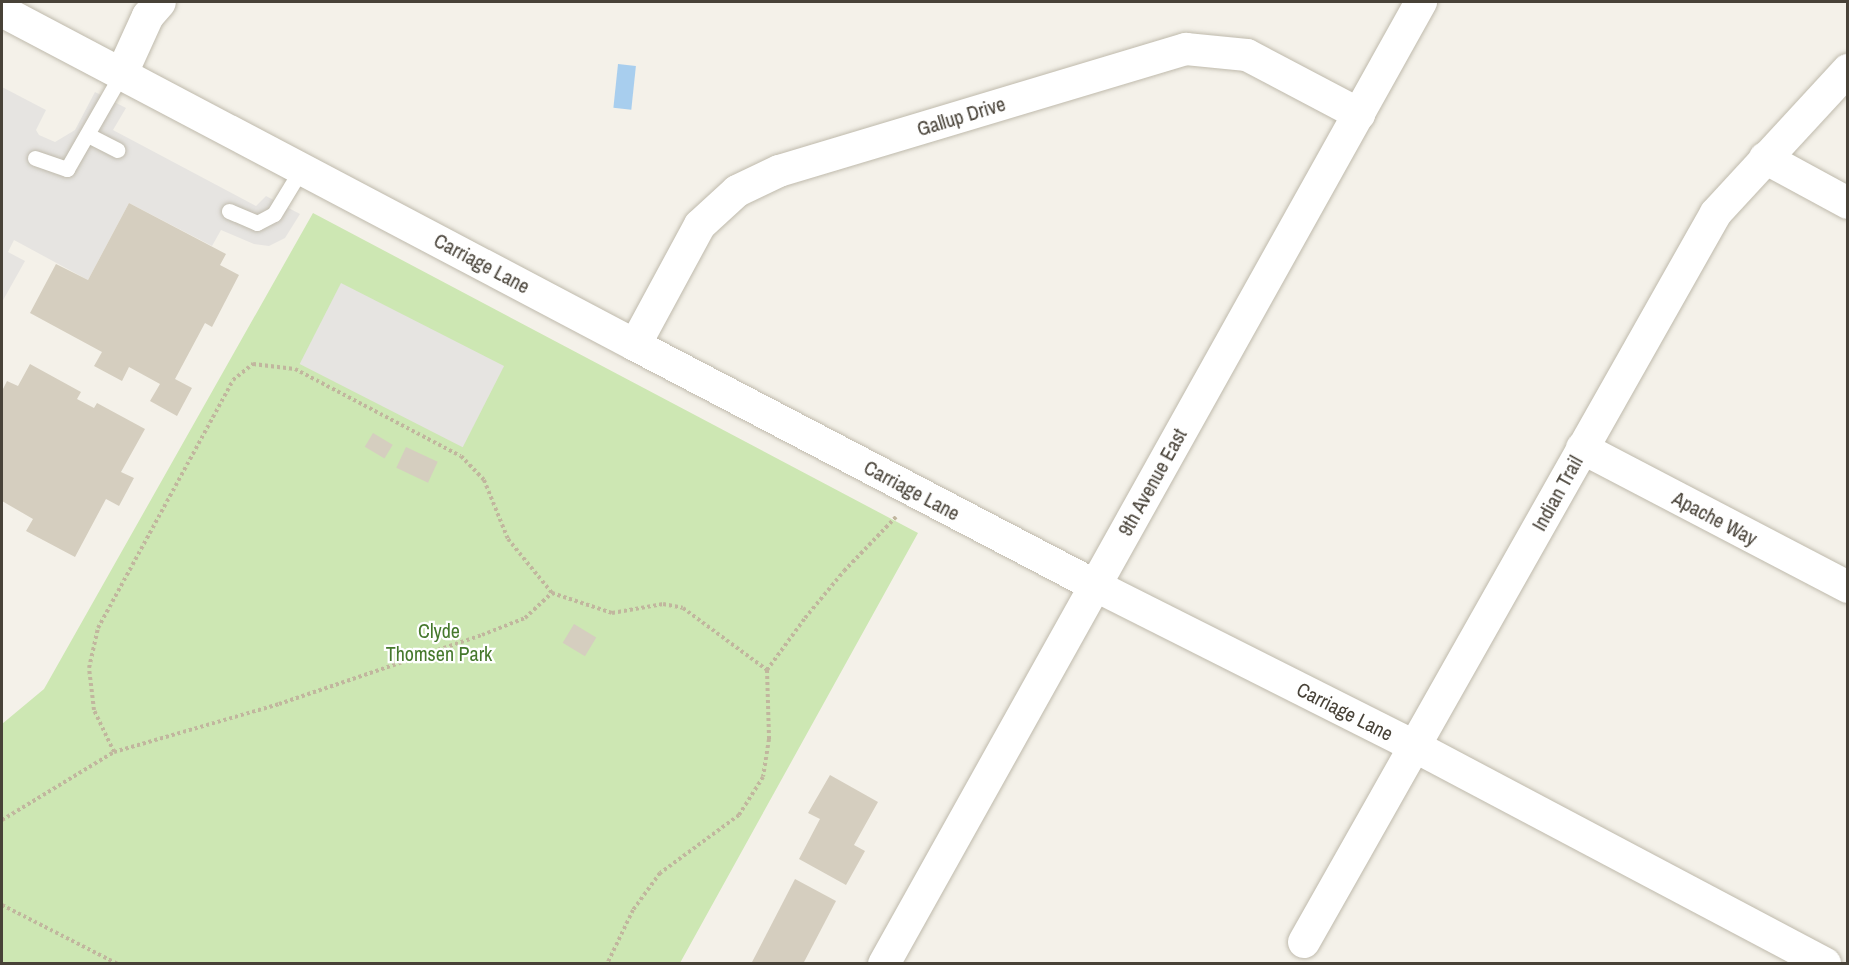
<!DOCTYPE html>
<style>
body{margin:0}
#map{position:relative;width:1849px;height:965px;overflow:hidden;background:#f4f1e9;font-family:"Archivo Narrow",sans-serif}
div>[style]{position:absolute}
.green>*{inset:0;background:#cde7b3}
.parking>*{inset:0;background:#e6e4e1;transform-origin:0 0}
.water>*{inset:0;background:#a8ceee;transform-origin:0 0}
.building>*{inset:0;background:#d5cebf;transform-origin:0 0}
.path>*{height:4px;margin-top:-2px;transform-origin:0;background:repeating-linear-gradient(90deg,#c1b69e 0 3px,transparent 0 6px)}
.roads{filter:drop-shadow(0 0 2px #bfbaac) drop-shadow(0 0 2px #bfbaac)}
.lane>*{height:15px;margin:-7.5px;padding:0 7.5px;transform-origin:7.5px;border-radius:7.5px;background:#fff}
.street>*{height:32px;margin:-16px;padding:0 16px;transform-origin:16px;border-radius:16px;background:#fff}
span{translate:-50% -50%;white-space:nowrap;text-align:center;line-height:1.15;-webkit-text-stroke:4.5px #fff;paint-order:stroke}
.street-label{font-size:20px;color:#484238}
.park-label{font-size:20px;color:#45782c}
.frame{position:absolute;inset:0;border:3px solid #484238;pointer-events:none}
</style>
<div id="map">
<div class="green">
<i style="clip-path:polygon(313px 213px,918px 533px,680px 963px,2px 964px,2px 724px,44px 689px)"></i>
</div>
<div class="parking">
<i style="clip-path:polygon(2px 87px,46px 110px,36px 130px,39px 135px,55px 142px,75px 130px,95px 92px,126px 108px,113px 130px,256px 206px,266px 196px,300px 214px,285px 238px,269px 246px,254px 244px,221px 230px,212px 246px,129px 203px,88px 280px,14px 240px,8px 252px,25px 261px,2px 302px)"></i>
<i style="left:341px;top:283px;width:183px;height:91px;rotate:27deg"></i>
</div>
<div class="water">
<i style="left:618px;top:64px;width:18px;height:44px;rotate:6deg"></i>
</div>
<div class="building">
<i style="clip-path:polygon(129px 203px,226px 254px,220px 265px,239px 275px,212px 327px,205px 323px,175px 379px,192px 388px,177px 416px,150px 401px,160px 384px,129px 367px,122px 381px,94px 366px,102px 352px,30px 313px,56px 264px,88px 280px)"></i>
<i style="clip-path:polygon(30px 364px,81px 392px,77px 399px,94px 408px,97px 403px,145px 429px,121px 472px,134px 478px,119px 506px,106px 499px,75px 557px,26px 531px,33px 519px,2px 501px,2px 391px,7px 381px,18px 386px)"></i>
<i style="left:373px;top:433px;width:23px;height:16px;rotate:31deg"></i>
<i style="left:406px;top:447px;width:35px;height:23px;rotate:25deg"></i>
<i style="left:574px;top:624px;width:26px;height:22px;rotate:31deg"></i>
<i style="clip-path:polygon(830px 775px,878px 802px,854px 845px,865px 851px,846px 885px,799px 859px,820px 819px,808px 813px)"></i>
<i style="clip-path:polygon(795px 879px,836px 901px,803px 964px,751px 964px)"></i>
</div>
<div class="path">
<i style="left:767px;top:670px;width:64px;rotate:-53.8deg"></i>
<i style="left:805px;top:618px;width:61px;rotate:-50.3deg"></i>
<i style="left:844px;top:571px;width:75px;rotate:-46.1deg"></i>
<i style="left:114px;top:752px;width:172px;rotate:-16.2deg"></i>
<i style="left:279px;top:704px;width:214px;rotate:-18.8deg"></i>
<i style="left:482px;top:635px;width:46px;rotate:-21.6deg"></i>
<i style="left:525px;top:618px;width:37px;rotate:-43deg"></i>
<i style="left:2px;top:820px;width:131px;rotate:-31.3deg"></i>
<i style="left:114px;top:752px;width:47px;rotate:-115.5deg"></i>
<i style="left:94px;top:710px;width:42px;rotate:-96.8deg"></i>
<i style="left:89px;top:668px;width:41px;rotate:-77.3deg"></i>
<i style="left:98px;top:628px;width:282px;rotate:-61.4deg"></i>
<i style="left:233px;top:380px;width:26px;rotate:-39deg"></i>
<i style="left:253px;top:364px;width:42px;rotate:6.8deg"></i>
<i style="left:295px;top:369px;width:187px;rotate:27.7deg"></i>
<i style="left:461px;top:456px;width:33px;rotate:46deg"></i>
<i style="left:484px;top:480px;width:64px;rotate:67.9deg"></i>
<i style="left:508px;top:539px;width:70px;rotate:50.8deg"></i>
<i style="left:552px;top:593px;width:63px;rotate:18.4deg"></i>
<i style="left:612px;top:613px;width:52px;rotate:-10deg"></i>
<i style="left:663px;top:604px;width:20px;rotate:11deg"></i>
<i style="left:683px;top:608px;width:104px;rotate:36.4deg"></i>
<i style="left:767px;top:670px;width:69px;rotate:88.3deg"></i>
<i style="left:769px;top:739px;width:38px;rotate:99deg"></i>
<i style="left:763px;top:777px;width:45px;rotate:122.3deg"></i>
<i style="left:739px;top:815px;width:98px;rotate:143.7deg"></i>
<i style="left:660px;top:873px;width:46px;rotate:126.1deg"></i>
<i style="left:633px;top:910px;width:60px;rotate:115.7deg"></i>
<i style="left:2px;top:905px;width:130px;rotate:27deg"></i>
</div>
<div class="roads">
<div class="lane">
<i style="left:88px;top:135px;width:33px;rotate:27deg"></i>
<i style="left:35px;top:158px;width:34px;rotate:19deg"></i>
<i style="left:67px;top:169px;width:111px;rotate:-60.2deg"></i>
<i style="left:229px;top:211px;width:30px;rotate:23deg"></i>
<i style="left:257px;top:223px;width:19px;rotate:-28deg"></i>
<i style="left:274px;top:214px;width:54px;rotate:-58.7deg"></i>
</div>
<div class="street">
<i style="left:2px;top:11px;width:716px;rotate:27.82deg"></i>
<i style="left:635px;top:345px;width:518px;rotate:27.6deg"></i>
<i style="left:1094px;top:585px;width:360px;rotate:26.7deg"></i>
<i style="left:1416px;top:747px;width:463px;rotate:27.9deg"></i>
<i style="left:122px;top:73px;width:63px;rotate:-65.5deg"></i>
<i style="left:148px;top:16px;width:18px;rotate:-49deg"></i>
<i style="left:1765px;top:158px;width:94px;rotate:28.5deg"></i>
<i style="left:635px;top:345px;width:136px;rotate:-61.6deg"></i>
<i style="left:700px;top:225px;width:50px;rotate:-42.6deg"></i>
<i style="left:737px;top:191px;width:47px;rotate:-25.5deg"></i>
<i style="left:779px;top:171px;width:425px;rotate:-16.7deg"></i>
<i style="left:1186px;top:49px;width:61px;rotate:5.6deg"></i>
<i style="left:1247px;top:55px;width:127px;rotate:27.8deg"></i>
<i style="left:1582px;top:448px;width:300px;rotate:27.6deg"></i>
<i style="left:1304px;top:942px;width:837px;rotate:-60.53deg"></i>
<i style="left:1716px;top:213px;width:195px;rotate:-47.3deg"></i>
<i style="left:884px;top:964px;width:1102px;rotate:-60.83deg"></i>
</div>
</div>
<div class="street-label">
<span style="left:961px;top:116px;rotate:-17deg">Gallup Drive</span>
<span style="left:482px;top:263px;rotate:28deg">Carriage Lane</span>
<span style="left:1152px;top:482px;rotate:-61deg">9th Avenue East</span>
<span style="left:912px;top:490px;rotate:28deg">Carriage Lane</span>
<span style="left:1557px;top:493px;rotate:-61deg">Indian Trail</span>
<span style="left:1715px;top:518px;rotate:28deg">Apache Way</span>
<span style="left:1345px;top:711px;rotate:27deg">Carriage Lane</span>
</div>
<div class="park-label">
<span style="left:439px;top:642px">Clyde<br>Thomsen Park</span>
</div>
<div class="frame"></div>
</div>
